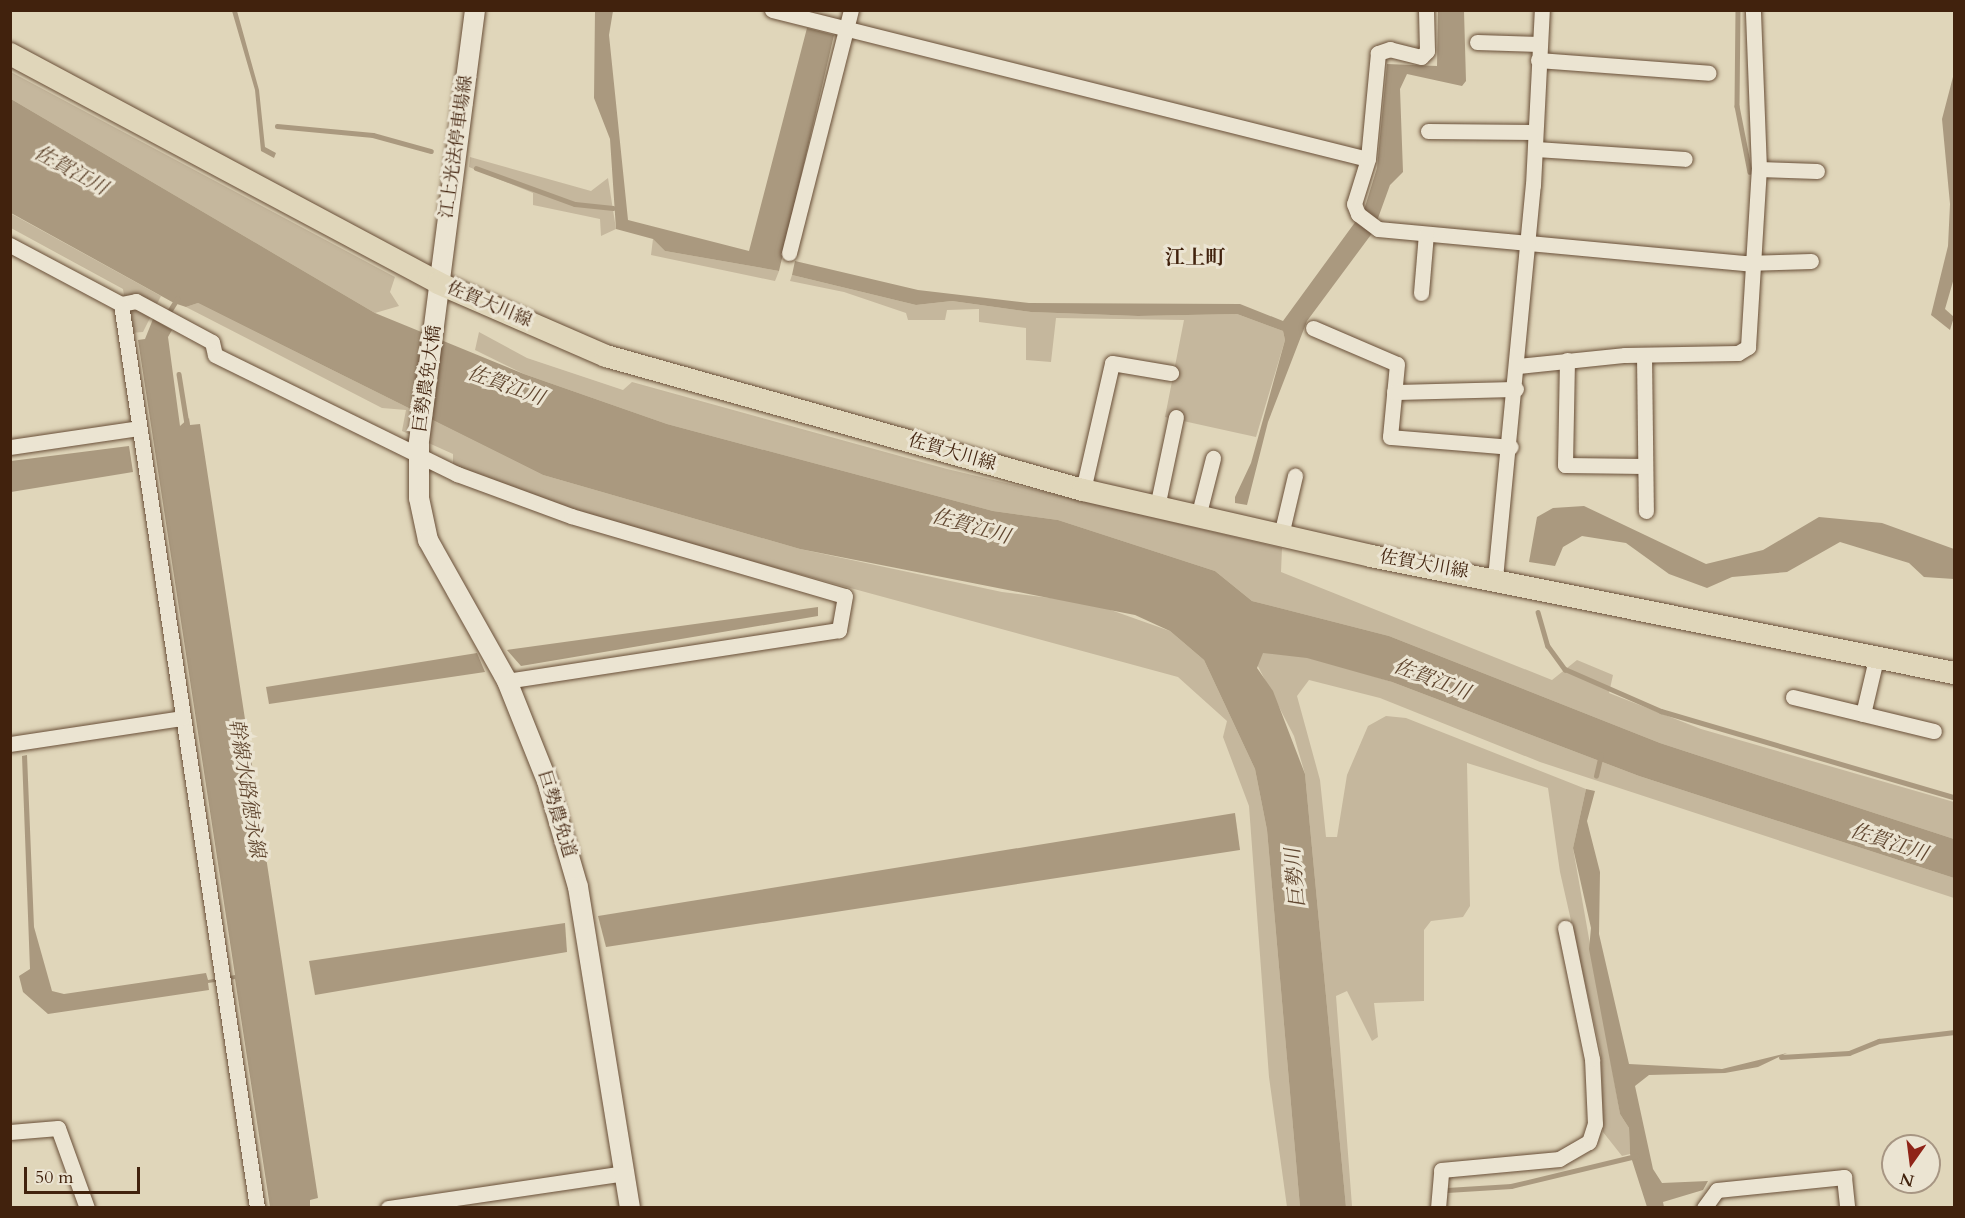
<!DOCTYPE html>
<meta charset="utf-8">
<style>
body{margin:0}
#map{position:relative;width:1965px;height:1218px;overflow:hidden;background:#e0d6ba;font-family:Cardo,"Noto Serif JP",serif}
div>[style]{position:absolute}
.green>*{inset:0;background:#c5b79d}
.water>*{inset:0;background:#aa997f}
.stream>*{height:4.5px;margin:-2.25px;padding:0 2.25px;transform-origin:2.25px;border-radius:2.25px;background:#aa997f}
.roads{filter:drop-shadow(0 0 2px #694f38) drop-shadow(0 0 2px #694f38)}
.street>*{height:15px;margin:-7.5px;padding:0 7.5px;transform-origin:7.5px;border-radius:7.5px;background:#ebe4d2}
.secondary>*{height:20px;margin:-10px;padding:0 10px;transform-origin:10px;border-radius:10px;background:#ebe4d2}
.primary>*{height:22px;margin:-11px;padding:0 11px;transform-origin:11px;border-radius:11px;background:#e0d6ba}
span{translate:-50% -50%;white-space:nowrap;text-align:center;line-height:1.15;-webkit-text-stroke:6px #ebe4d2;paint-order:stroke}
.street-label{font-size:18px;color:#41220d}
.water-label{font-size:20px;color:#60462f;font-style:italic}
.neighbourhood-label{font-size:20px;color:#41220d;font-weight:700}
.frame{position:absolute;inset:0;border:12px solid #41220d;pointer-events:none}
.north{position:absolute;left:1881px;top:1134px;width:60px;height:60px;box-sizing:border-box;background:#ebe4d2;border:2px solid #a79683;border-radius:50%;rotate:194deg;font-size:16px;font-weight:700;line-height:24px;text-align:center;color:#41220d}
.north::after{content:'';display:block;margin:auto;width:21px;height:27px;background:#8f2418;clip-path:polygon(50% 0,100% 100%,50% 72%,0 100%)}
.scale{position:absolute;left:24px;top:1167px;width:116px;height:27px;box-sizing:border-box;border:3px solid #41220d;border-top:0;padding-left:8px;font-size:18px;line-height:21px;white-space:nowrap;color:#41220d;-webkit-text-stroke:4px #ebe4d2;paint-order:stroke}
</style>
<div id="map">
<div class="green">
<i style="clip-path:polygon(11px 72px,395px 277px,390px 292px,399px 306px,375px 313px,11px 99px)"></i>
<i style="clip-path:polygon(470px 157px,591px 191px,608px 178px,616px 229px,601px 236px,600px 219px,533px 205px,533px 193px,469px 167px)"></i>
<i style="clip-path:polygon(10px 213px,161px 296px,143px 332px,130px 333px,123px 289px,11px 228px)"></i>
<i style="clip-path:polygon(653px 239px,665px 251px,779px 271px,775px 281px,651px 255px)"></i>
<i style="clip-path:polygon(792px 275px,916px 305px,952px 301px,1031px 312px,1138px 316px,1237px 314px,1283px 331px,1285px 340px,1256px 437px,1165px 417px,1184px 320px,1056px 318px,1051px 362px,1026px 360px,1026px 328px,979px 322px,979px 309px,947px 310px,945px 320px,908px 320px,906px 313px,844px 292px,790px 281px)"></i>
<i style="clip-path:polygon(198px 303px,543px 475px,800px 549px,1002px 592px,1091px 603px,1170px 631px,1204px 660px,1255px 769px,1267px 830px,1300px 1207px,1287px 1207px,1269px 1077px,1249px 806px,1223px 737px,1227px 721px,1178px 677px,574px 513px,453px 466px,453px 454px,402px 431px,406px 410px,382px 408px,186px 307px)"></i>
<i style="clip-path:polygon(479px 332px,527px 358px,623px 390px,632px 382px,947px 469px,1282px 548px,1281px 572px,1552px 680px,1577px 660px,1613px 675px,1609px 693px,1701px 729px,1954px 802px,1954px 839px,1660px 743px,1389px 636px,1252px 601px,1215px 571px,1058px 520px,993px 511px,667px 424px,524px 374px,475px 350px)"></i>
<i style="clip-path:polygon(1262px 641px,1392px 682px,1639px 776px,1954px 878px,1954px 898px,1540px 762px,1380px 698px,1309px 680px,1297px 696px,1320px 780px,1326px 837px,1337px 837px,1347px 775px,1368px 726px,1386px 716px,1406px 718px,1586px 789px,1573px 848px,1620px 1114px,1629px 1128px,1630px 1154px,1622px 1156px,1603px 1132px,1601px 1053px,1560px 872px,1548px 788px,1467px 763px,1470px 906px,1463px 917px,1431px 921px,1424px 930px,1424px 1001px,1374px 1003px,1378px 1037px,1372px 1041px,1347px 991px,1336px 996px,1352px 1206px,1358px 1207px,1346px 1207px,1305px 774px,1294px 736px,1248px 647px)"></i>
</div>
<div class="water">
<i style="clip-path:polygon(232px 11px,237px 11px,259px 90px,265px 147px,276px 153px,274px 158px,261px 151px,255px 90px)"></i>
<i style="clip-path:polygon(595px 11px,613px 11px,609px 35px,628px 220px,749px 251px,807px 28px,834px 35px,779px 271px,665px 251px,653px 239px,616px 229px,610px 139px,594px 98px)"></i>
<i style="clip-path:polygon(1438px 11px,1464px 11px,1466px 81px,1462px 86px,1407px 74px,1400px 89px,1403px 172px,1390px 185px,1373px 232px,1307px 321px,1268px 422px,1247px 505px,1235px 503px,1235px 497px,1251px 463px,1285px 340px,1283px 331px,1237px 314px,1138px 316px,1031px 312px,952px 301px,916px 305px,792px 275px,795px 261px,918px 290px,1029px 303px,1240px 304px,1283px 321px,1364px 210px,1377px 168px,1387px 64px,1437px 66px)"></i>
<i style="clip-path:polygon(1954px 73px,1954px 278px,1945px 309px,1954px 317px,1950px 330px,1931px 315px,1948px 246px,1950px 204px,1942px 119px)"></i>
<i style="clip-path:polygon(11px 99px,375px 313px,524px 374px,667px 424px,993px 511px,1058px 520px,1215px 571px,1252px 601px,1389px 636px,1660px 743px,1954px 839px,1954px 878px,1639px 776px,1392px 682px,1307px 658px,1263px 653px,1257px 668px,1273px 691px,1305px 774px,1346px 1207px,1300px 1207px,1267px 830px,1255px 769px,1204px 660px,1170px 631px,1135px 615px,800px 549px,543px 475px,198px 303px,186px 307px,174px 303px,11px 213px)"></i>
<i style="clip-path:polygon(153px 319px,172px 330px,168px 337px,180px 426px,189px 418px,190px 425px,200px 424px,318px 1198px,310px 1200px,310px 1207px,270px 1207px,235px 979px,208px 983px,209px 990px,48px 1014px,23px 992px,19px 976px,30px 969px,22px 756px,27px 755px,34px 927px,52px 991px,64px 994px,206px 973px,208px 980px,235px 975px,138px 340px,145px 339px)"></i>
<i style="clip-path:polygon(129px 446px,133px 472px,11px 492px,11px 461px)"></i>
<i style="clip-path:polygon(1584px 506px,1706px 564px,1763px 550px,1819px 517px,1882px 523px,1954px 549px,1954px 579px,1924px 577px,1909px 563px,1840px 542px,1787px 572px,1732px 577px,1707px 588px,1669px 574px,1626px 543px,1582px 536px,1563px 547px,1555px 566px,1529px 562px,1537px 517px,1553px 508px)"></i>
<i style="clip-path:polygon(818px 607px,818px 616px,521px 666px,507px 650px)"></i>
<i style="clip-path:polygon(477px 653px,485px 672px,269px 704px,266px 687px)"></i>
<i style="clip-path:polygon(1586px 789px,1595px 791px,1587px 821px,1600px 872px,1599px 934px,1629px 1064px,1722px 1069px,1787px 1053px,1758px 1067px,1725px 1073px,1649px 1075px,1635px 1086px,1653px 1169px,1662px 1183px,1708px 1181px,1703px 1190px,1663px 1202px,1664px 1207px,1647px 1207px,1630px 1154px,1629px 1128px,1620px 1114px,1589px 949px,1591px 928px,1573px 848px)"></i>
<i style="clip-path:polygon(1235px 813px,1240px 850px,606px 947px,598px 916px)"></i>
<i style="clip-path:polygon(565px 923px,567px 952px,315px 995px,309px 961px)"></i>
</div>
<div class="stream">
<i style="left:1738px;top:10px;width:96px;rotate:90.6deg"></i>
<i style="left:1737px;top:106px;width:67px;rotate:78.9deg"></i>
<i style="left:277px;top:126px;width:96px;rotate:5.4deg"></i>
<i style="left:373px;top:135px;width:60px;rotate:15.4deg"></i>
<i style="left:476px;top:168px;width:105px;rotate:20deg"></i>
<i style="left:575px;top:204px;width:38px;rotate:6deg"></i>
<i style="left:167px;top:315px;width:19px;rotate:-58deg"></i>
<i style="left:179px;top:374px;width:51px;rotate:80.9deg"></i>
<i style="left:1538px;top:612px;width:35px;rotate:74deg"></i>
<i style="left:1548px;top:646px;width:29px;rotate:54deg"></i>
<i style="left:1565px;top:669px;width:105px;rotate:23.6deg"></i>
<i style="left:1661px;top:711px;width:305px;rotate:16.4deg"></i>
<i style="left:1596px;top:776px;width:22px;rotate:-77deg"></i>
<i style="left:1781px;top:1057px;width:68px;rotate:-3.4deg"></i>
<i style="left:1849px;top:1053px;width:32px;rotate:-22deg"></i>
<i style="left:1879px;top:1041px;width:76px;rotate:-6.8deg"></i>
<i style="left:1447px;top:1190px;width:64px;rotate:-3.6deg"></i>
<i style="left:1511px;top:1186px;width:129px;rotate:-13.5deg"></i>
</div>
<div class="roads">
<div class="street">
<i style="left:772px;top:10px;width:614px;rotate:14.04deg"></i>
<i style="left:1426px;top:10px;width:41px;rotate:88.6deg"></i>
<i style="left:1427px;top:51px;width:8px;rotate:135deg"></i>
<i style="left:1421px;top:57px;width:32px;rotate:-166deg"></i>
<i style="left:1390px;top:49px;width:13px;rotate:162deg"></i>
<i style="left:1378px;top:53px;width:106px;rotate:95.4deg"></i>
<i style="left:1368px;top:159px;width:47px;rotate:107.3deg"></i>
<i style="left:1354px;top:204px;width:11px;rotate:68deg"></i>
<i style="left:1358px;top:214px;width:25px;rotate:37deg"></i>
<i style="left:1378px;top:229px;width:370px;rotate:5.3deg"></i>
<i style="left:1746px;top:263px;width:65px;rotate:-1.8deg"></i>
<i style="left:1477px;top:42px;width:62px;rotate:1.8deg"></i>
<i style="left:1538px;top:60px;width:171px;rotate:4.3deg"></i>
<i style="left:1428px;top:131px;width:106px;rotate:0.5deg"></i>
<i style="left:1536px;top:149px;width:149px;rotate:3.8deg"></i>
<i style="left:1759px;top:169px;width:58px;rotate:2deg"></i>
<i style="left:10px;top:245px;width:126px;rotate:28deg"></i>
<i style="left:121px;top:304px;width:15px;rotate:-11deg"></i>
<i style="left:136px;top:301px;width:86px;rotate:28.3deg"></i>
<i style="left:212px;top:342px;width:13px;rotate:77deg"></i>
<i style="left:215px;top:355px;width:270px;rotate:26.2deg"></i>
<i style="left:457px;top:474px;width:121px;rotate:20.2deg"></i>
<i style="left:571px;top:516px;width:285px;rotate:16.3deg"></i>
<i style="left:845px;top:596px;width:35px;rotate:100deg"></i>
<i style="left:839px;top:630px;width:336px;rotate:171.3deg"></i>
<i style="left:789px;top:253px;width:251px;rotate:-75.7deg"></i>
<i style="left:1421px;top:293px;width:59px;rotate:-85.2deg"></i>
<i style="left:121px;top:304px;width:914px;rotate:81.44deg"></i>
<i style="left:1313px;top:328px;width:91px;rotate:23.2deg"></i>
<i style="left:1397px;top:364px;width:73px;rotate:95.5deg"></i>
<i style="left:1390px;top:437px;width:121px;rotate:4.7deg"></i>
<i style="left:1644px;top:355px;width:156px;rotate:89.3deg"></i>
<i style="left:1567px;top:360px;width:105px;rotate:91.1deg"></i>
<i style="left:1565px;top:465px;width:80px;rotate:0.7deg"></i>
<i style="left:1518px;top:366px;width:108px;rotate:-5.9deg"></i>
<i style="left:1625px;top:355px;width:113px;rotate:-1deg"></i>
<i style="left:1738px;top:353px;width:12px;rotate:-31deg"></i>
<i style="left:1748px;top:347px;width:178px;rotate:-86.5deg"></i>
<i style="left:1759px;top:169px;width:159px;rotate:-92.2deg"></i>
<i style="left:1394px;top:392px;width:122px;rotate:-1.4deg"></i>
<i style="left:10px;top:447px;width:129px;rotate:-8.4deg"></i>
<i style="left:1083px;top:490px;width:130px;rotate:-77.1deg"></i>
<i style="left:1112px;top:363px;width:60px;rotate:9.6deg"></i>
<i style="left:1157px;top:507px;width:92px;rotate:-78.1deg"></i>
<i style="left:1198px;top:517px;width:61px;rotate:-75.7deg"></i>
<i style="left:1281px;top:535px;width:61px;rotate:-76.7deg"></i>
<i style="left:1495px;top:578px;width:395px;rotate:-84.5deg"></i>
<i style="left:1533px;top:185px;width:175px;rotate:-87.1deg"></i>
<i style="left:1793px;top:697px;width:145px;rotate:13.6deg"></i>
<i style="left:1863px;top:714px;width:61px;rotate:-76.7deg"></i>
<i style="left:10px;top:744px;width:174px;rotate:-8.6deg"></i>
<i style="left:10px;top:1132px;width:48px;rotate:-4.8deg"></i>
<i style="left:58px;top:1128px;width:85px;rotate:70.1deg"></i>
<i style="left:388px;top:1208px;width:239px;rotate:-8.4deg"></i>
<i style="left:1438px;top:1208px;width:38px;rotate:-85deg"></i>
<i style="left:1441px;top:1170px;width:119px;rotate:-5.3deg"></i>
<i style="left:1559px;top:1159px;width:34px;rotate:-30deg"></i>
<i style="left:1589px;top:1142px;width:19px;rotate:-72deg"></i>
<i style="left:1595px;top:1124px;width:65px;rotate:-92.6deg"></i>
<i style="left:1592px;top:1059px;width:134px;rotate:-101.6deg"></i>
<i style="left:1704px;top:1208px;width:22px;rotate:-54deg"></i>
<i style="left:1717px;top:1190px;width:128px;rotate:-5.8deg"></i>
<i style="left:1844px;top:1177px;width:31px;rotate:84deg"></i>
</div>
<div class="secondary">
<i style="left:475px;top:10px;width:438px;rotate:97.4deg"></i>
<i style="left:419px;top:444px;width:54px;rotate:90deg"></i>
<i style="left:419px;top:498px;width:43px;rotate:77.9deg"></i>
<i style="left:428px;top:540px;width:162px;rotate:60.7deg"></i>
<i style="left:507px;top:681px;width:108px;rotate:68.2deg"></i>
<i style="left:547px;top:781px;width:110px;rotate:73.7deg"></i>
<i style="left:578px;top:887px;width:325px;rotate:80.8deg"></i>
</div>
<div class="primary">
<i style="left:10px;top:54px;width:485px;rotate:28.1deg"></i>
<i style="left:438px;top:283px;width:183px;rotate:23.5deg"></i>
<i style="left:606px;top:356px;width:495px;rotate:15.7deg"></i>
<i style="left:1083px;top:490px;width:295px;rotate:12.9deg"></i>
<i style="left:1371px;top:556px;width:595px;rotate:11.35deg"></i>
</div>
</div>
<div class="street-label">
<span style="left:457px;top:147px;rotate:-82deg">江上光法停車場線</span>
<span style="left:489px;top:305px;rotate:23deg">佐賀大川線</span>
<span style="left:428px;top:379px;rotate:-82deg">巨勢農免大橋</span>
<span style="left:952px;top:453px;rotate:16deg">佐賀大川線</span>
<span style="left:1424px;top:565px;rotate:10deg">佐賀大川線</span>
<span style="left:556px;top:814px;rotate:73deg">巨勢農免道</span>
</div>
<div class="water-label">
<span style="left:71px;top:170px;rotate:29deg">佐賀江川</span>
<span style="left:506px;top:385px;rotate:20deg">佐賀江川</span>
<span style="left:971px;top:526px;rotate:16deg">佐賀江川</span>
<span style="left:1432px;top:679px;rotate:21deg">佐賀江川</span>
<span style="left:247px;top:788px;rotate:81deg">幹線水路徳永線</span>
<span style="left:1889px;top:842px;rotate:18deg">佐賀江川</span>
<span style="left:1295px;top:878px;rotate:-95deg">巨勢川</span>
</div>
<div class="neighbourhood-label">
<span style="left:1195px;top:257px">江上町</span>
</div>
<div class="frame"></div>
<div class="north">N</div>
<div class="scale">50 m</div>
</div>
